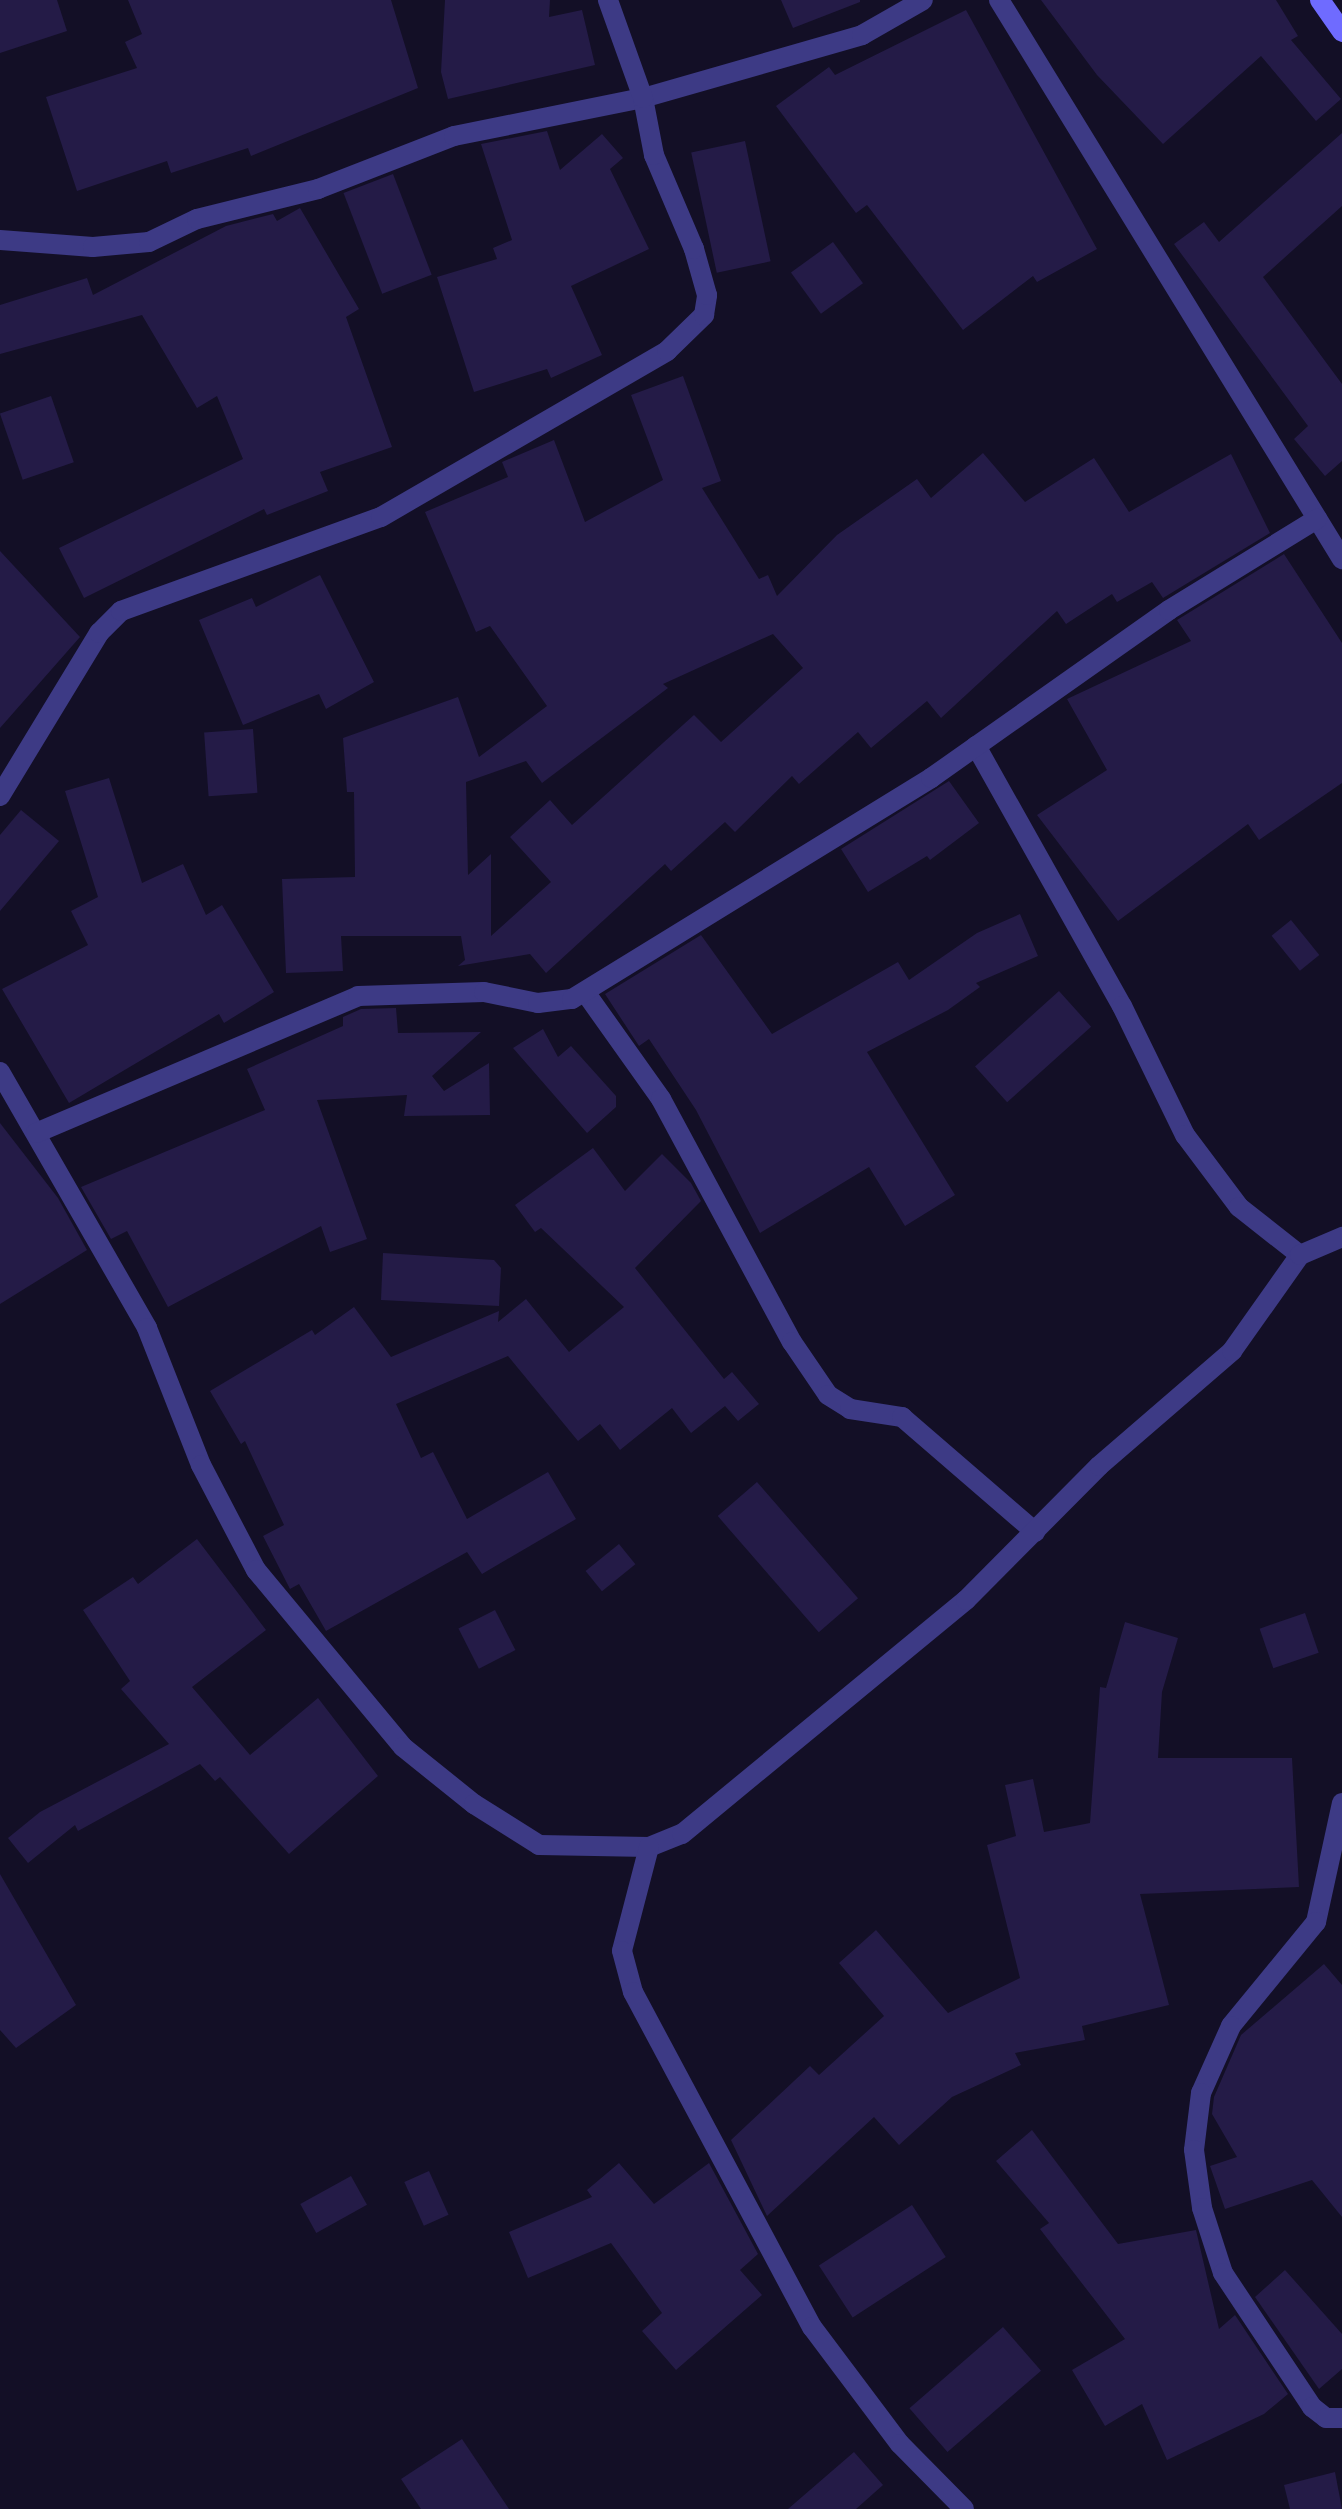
<!DOCTYPE html>
<style>
body{margin:0}
#map{position:relative;width:1342px;height:2509px;overflow:hidden;background:#130f26;font-family:Manrope,sans-serif}
div>[style]{position:absolute}
.building>*{inset:0;background:#241b47;transform-origin:0 0}
.street>*{height:20px;margin:-10px;padding:0 10px;transform-origin:10px;border-radius:10px;background:#3d3a85}
.secondary>*{height:20px;margin:-10px;padding:0 10px;transform-origin:10px;border-radius:10px;background:#6f6bff}
span{translate:-50% -50%;white-space:nowrap;text-align:center;line-height:1.15;-webkit-text-stroke:7px #130f26;paint-order:stroke}
</style>
<div id="map">
<div class="building">
<i style="clip-path:polygon(0 0,57px 0,67px 31px,0 53px)"></i>
<i style="clip-path:polygon(128px 0,391px 0,418px 88px,251px 156px,248px 148px,171px 173px,167px 161px,77px 191px,46px 97px,137px 68px,125px 42px,142px 34px)"></i>
<i style="clip-path:polygon(445px 0,550px 0,549px 17px,582px 10px,595px 65px,448px 99px,441px 72px)"></i>
<i style="clip-path:polygon(781px 0,860px 0,860px 2px,793px 28px)"></i>
<i style="clip-path:polygon(1041px 0,1276px 0,1298px 36px,1291px 40px,1341px 99px,1316px 121px,1261px 56px,1163px 144px,1097px 75px)"></i>
<i style="clip-path:polygon(966px 10px,1097px 249px,1037px 282px,1033px 276px,963px 330px,867px 205px,856px 213px,776px 106px,829px 67px,835px 75px)"></i>
<i style="clip-path:polygon(547px 131px,560px 170px,602px 134px,623px 158px,610px 169px,649px 249px,571px 286px,602px 355px,551px 378px,547px 369px,474px 392px,437px 277px,497px 259px,493px 248px,512px 240px,481px 144px)"></i>
<i style="clip-path:polygon(1342px 133px,1342px 206px,1263px 277px,1342px 384px,1342px 461px,1325px 476px,1294px 439px,1308px 426px,1174px 244px,1204px 222px,1219px 242px)"></i>
<i style="left:745px;top:141px;width:123px;height:55px;rotate:78deg"></i>
<i style="left:393px;top:174px;width:108px;height:53px;rotate:69deg"></i>
<i style="clip-path:polygon(300px 208px,359px 309px,346px 317px,392px 447px,320px 472px,328px 491px,267px 515px,264px 509px,84px 598px,59px 548px,243px 459px,217px 396px,197px 408px,142px 315px,0 354px,0 305px,87px 278px,93px 295px,226px 226px,273px 214px,277px 221px)"></i>
<i style="left:833px;top:242px;width:51px;height:52px;rotate:54deg"></i>
<i style="clip-path:polygon(evenodd,683px 376px,721px 481px,702px 488px,759px 579px,768px 575px,777px 596px,837px 535px,917px 479px,931px 498px,983px 453px,1025px 502px,1094px 458px,1129px 512px,1231px 454px,1270px 533px,1163px 598px,1152px 582px,1117px 602px,1112px 594px,1066px 624px,1057px 611px,941px 718px,927px 701px,871px 748px,858px 732px,799px 784px,792px 776px,735px 832px,725px 822px,671px 871px,665px 864px,546px 973px,530px 954px,458px 966px,465px 960px,461px 936px,341px 936px,343px 971px,286px 973px,282px 879px,355px 877px,354px 792px,347px 792px,343px 738px,458px 697px,479px 757px,547px 706px,490px 626px,476px 632px,425px 512px,508px 477px,502px 462px,554px 440px,585px 522px,663px 480px,631px 395px,683px 376px,773px 634px,803px 668px,721px 742px,694px 715px,572px 825px,550px 800px,510px 837px,551px 882px,491px 936px,491px 854px,468px 875px,466px 782px,526px 761px,542px 783px,668px 688px,663px 684px,773px 634px)"></i>
<i style="left:51px;top:396px;width:70px;height:54px;rotate:71deg"></i>
<i style="clip-path:polygon(0 551px,80px 637px,0 728px)"></i>
<i style="clip-path:polygon(1284px 554px,1342px 643px,1342px 783px,1259px 840px,1248px 824px,1118px 921px,1037px 815px,1107px 770px,1067px 699px,1191px 641px,1177px 620px)"></i>
<i style="clip-path:polygon(320px 575px,374px 682px,326px 709px,319px 694px,243px 725px,199px 620px,252px 598px,256px 607px)"></i>
<i style="left:253px;top:729px;width:64px;height:49px;rotate:86deg"></i>
<i style="clip-path:polygon(109px 778px,142px 883px,183px 864px,206px 915px,222px 905px,274px 992px,224px 1023px,219px 1014px,69px 1103px,2px 989px,88px 945px,71px 911px,98px 897px,65px 791px)"></i>
<i style="clip-path:polygon(949px 781px,979px 823px,930px 860px,927px 856px,868px 892px,841px 849px)"></i>
<i style="clip-path:polygon(21px 810px,59px 841px,0 911px,0 835px)"></i>
<i style="clip-path:polygon(1020px 914px,1038px 956px,976px 983px,980px 987px,948px 1010px,867px 1052px,955px 1195px,905px 1226px,869px 1167px,760px 1233px,696px 1110px,649px 1039px,639px 1046px,605px 994px,701px 935px,772px 1034px,898px 962px,909px 980px,977px 933px)"></i>
<i style="left:1291px;top:920px;width:45px;height:25px;rotate:51deg"></i>
<i style="left:1059px;top:991px;width:48px;height:113px;rotate:48deg"></i>
<i style="clip-path:polygon(396px 1008px,398px 1033px,481px 1032px,432px 1076px,444px 1091px,489px 1063px,490px 1115px,404px 1116px,407px 1095px,317px 1100px,367px 1239px,330px 1252px,321px 1226px,168px 1307px,127px 1231px,111px 1239px,81px 1187px,265px 1110px,247px 1069px,343px 1026px,343px 1017px,361px 1009px)"></i>
<i style="clip-path:polygon(543px 1029px,558px 1057px,571px 1046px,616px 1096px,616px 1107px,587px 1133px,513px 1048px)"></i>
<i style="clip-path:polygon(0 1123px,58px 1198px,87px 1250px,0 1304px)"></i>
<i style="clip-path:polygon(593px 1148px,625px 1191px,662px 1154px,691px 1183px,701px 1201px,635px 1268px,724px 1379px,732px 1372px,759px 1404px,738px 1421px,725px 1406px,691px 1433px,672px 1408px,620px 1450px,600px 1424px,578px 1441px,508px 1356px,396px 1404px,421px 1458px,433px 1452px,467px 1519px,548px 1472px,576px 1519px,482px 1574px,467px 1552px,326px 1631px,299px 1584px,290px 1589px,263px 1536px,284px 1525px,245px 1441px,241px 1444px,210px 1391px,312px 1330px,315px 1335px,354px 1307px,391px 1357px,499px 1311px,498px 1322px,526px 1299px,569px 1352px,624px 1307px,541px 1228px,535px 1232px,515px 1205px)"></i>
<i style="clip-path:polygon(383px 1253px,494px 1260px,501px 1268px,499px 1306px,381px 1300px)"></i>
<i style="left:757px;top:1482px;width:154px;height:52px;rotate:49deg"></i>
<i style="clip-path:polygon(197px 1539px,266px 1630px,192px 1687px,250px 1755px,318px 1698px,378px 1776px,289px 1854px,220px 1777px,215px 1781px,200px 1764px,78px 1831px,75px 1825px,28px 1863px,8px 1838px,40px 1812px,169px 1744px,121px 1689px,130px 1681px,83px 1610px,133px 1577px,138px 1584px)"></i>
<i style="left:619px;top:1544px;width:26px;height:43px;rotate:51deg"></i>
<i style="left:495px;top:1610px;width:45px;height:41px;rotate:63deg"></i>
<i style="left:1305px;top:1613px;width:42px;height:48px;rotate:71deg"></i>
<i style="clip-path:polygon(1125px 1622px,1178px 1638px,1162px 1692px,1158px 1758px,1292px 1758px,1299px 1887px,1140px 1894px,1169px 2005px,1082px 2026px,1085px 2040px,1015px 2053px,1021px 2065px,952px 2097px,899px 2145px,874px 2117px,767px 2216px,731px 2140px,810px 2066px,819px 2075px,884px 2016px,839px 1963px,876px 1930px,948px 2013px,1020px 1978px,987px 1845px,1016px 1836px,1005px 1785px,1033px 1779px,1044px 1832px,1090px 1823px,1100px 1687px,1106px 1688px)"></i>
<i style="clip-path:polygon(0 1874px,76px 2005px,16px 2048px,0 2030px)"></i>
<i style="clip-path:polygon(1324px 1964px,1342px 1985px,1342px 2217px,1312px 2180px,1225px 2209px,1210px 2166px,1237px 2157px,1212px 2114px,1214px 2097px,1241px 2035px)"></i>
<i style="clip-path:polygon(1032px 2130px,1118px 2244px,1196px 2230px,1219px 2329px,1235px 2315px,1288px 2394px,1264px 2414px,1167px 2460px,1142px 2404px,1105px 2426px,1072px 2370px,1125px 2339px,1040px 2229px,1049px 2223px,996px 2161px)"></i>
<i style="clip-path:polygon(619px 2163px,654px 2204px,709px 2163px,758px 2254px,740px 2270px,762px 2295px,676px 2370px,642px 2331px,662px 2313px,611px 2243px,528px 2278px,509px 2232px,592px 2197px,587px 2190px)"></i>
<i style="left:429px;top:2171px;width:48px;height:27px;rotate:66deg"></i>
<i style="left:351px;top:2176px;width:33px;height:58px;rotate:61deg"></i>
<i style="left:912px;top:2205px;width:62px;height:111px;rotate:57deg"></i>
<i style="clip-path:polygon(1285px 2270px,1342px 2334px,1342px 2369px,1319px 2389px,1255px 2297px)"></i>
<i style="left:1003px;top:2327px;width:58px;height:124px;rotate:49deg"></i>
<i style="clip-path:polygon(462px 2439px,509px 2509px,421px 2509px,401px 2479px)"></i>
<i style="clip-path:polygon(854px 2452px,883px 2485px,856px 2509px,788px 2509px)"></i>
<i style="clip-path:polygon(1335px 2472px,1342px 2509px,1290px 2509px,1284px 2485px)"></i>
</div>
<div class="street">
<i style="left:999px;top:0;width:656px;rotate:58.47deg"></i>
<i style="left:0;top:240px;width:93px;rotate:4.3deg"></i>
<i style="left:93px;top:247px;width:56px;rotate:-5.1deg"></i>
<i style="left:149px;top:242px;width:53px;rotate:-25.6deg"></i>
<i style="left:197px;top:219px;width:125px;rotate:-13.9deg"></i>
<i style="left:318px;top:189px;width:146px;rotate:-21.3deg"></i>
<i style="left:454px;top:136px;width:193px;rotate:-11.4deg"></i>
<i style="left:643px;top:98px;width:228px;rotate:-16deg"></i>
<i style="left:862px;top:35px;width:70px;rotate:-29.8deg"></i>
<i style="left:976px;top:746px;width:298px;rotate:60.7deg"></i>
<i style="left:1122px;top:1006px;width:144px;rotate:64deg"></i>
<i style="left:1185px;top:1135px;width:90px;rotate:53.1deg"></i>
<i style="left:1239px;top:1207px;width:78px;rotate:38.2deg"></i>
<i style="left:0;top:796px;width:191px;rotate:-58.7deg"></i>
<i style="left:99px;top:633px;width:31px;rotate:-45deg"></i>
<i style="left:121px;top:611px;width:276px;rotate:-19.9deg"></i>
<i style="left:381px;top:517px;width:331px;rotate:-30.1deg"></i>
<i style="left:667px;top:351px;width:52px;rotate:-44.2deg"></i>
<i style="left:704px;top:315px;width:20px;rotate:-81deg"></i>
<i style="left:707px;top:295px;width:48px;rotate:-105.8deg"></i>
<i style="left:694px;top:249px;width:102px;rotate:-113.1deg"></i>
<i style="left:654px;top:155px;width:58px;rotate:-100.9deg"></i>
<i style="left:643px;top:98px;width:104px;rotate:-109.7deg"></i>
<i style="left:585px;top:992px;width:131px;rotate:54.6deg"></i>
<i style="left:661px;top:1099px;width:276px;rotate:61.7deg"></i>
<i style="left:792px;top:1342px;width:64px;rotate:55.8deg"></i>
<i style="left:828px;top:1395px;width:26px;rotate:32deg"></i>
<i style="left:850px;top:1409px;width:53px;rotate:8.7deg"></i>
<i style="left:902px;top:1417px;width:176px;rotate:40.8deg"></i>
<i style="left:0;top:1072px;width:295px;rotate:60.1deg"></i>
<i style="left:147px;top:1328px;width:147px;rotate:68.5deg"></i>
<i style="left:201px;top:1465px;width:119px;rotate:62.4deg"></i>
<i style="left:256px;top:1570px;width:230px;rotate:50.3deg"></i>
<i style="left:403px;top:1747px;width:91px;rotate:38.8deg"></i>
<i style="left:474px;top:1804px;width:77px;rotate:32.2deg"></i>
<i style="left:539px;top:1845px;width:110px;rotate:1deg"></i>
<i style="left:649px;top:1847px;width:35px;rotate:-22deg"></i>
<i style="left:682px;top:1834px;width:368px;rotate:-39.5deg"></i>
<i style="left:966px;top:1600px;width:189px;rotate:-45.2deg"></i>
<i style="left:1099px;top:1466px;width:176px;rotate:-40.8deg"></i>
<i style="left:1232px;top:1351px;width:118px;rotate:-54.7deg"></i>
<i style="left:1300px;top:1255px;width:46px;rotate:-23.2deg"></i>
<i style="left:36px;top:1133px;width:350px;rotate:-23deg"></i>
<i style="left:358px;top:996px;width:126px;rotate:-1.8deg"></i>
<i style="left:484px;top:992px;width:55px;rotate:11.5deg"></i>
<i style="left:538px;top:1003px;width:34px;rotate:-7deg"></i>
<i style="left:572px;top:999px;width:422px;rotate:-31.6deg"></i>
<i style="left:931px;top:778px;width:291px;rotate:-35.2deg"></i>
<i style="left:1169px;top:610px;width:174px;rotate:-31.6deg"></i>
<i style="left:1342px;top:1803px;width:122px;rotate:102.3deg"></i>
<i style="left:1316px;top:1922px;width:134px;rotate:129.3deg"></i>
<i style="left:1231px;top:2026px;width:73px;rotate:114.1deg"></i>
<i style="left:1201px;top:2093px;width:57px;rotate:97deg"></i>
<i style="left:1194px;top:2150px;width:59px;rotate:82.1deg"></i>
<i style="left:1202px;top:2208px;width:68px;rotate:72.1deg"></i>
<i style="left:1223px;top:2273px;width:161px;rotate:56.4deg"></i>
<i style="left:1312px;top:2407px;width:18px;rotate:38deg"></i>
<i style="left:1326px;top:2418px;width:16px"></i>
<i style="left:649px;top:1847px;width:107px;rotate:104.6deg"></i>
<i style="left:622px;top:1951px;width:42px;rotate:75deg"></i>
<i style="left:633px;top:1992px;width:380px;rotate:61.9deg"></i>
<i style="left:812px;top:2327px;width:146px;rotate:53.1deg"></i>
<i style="left:900px;top:2444px;width:91px;rotate:45.4deg"></i>
</div>
<div class="secondary">
<i style="left:1320px;top:0;width:39px;rotate:55deg"></i>
</div>
</div>
